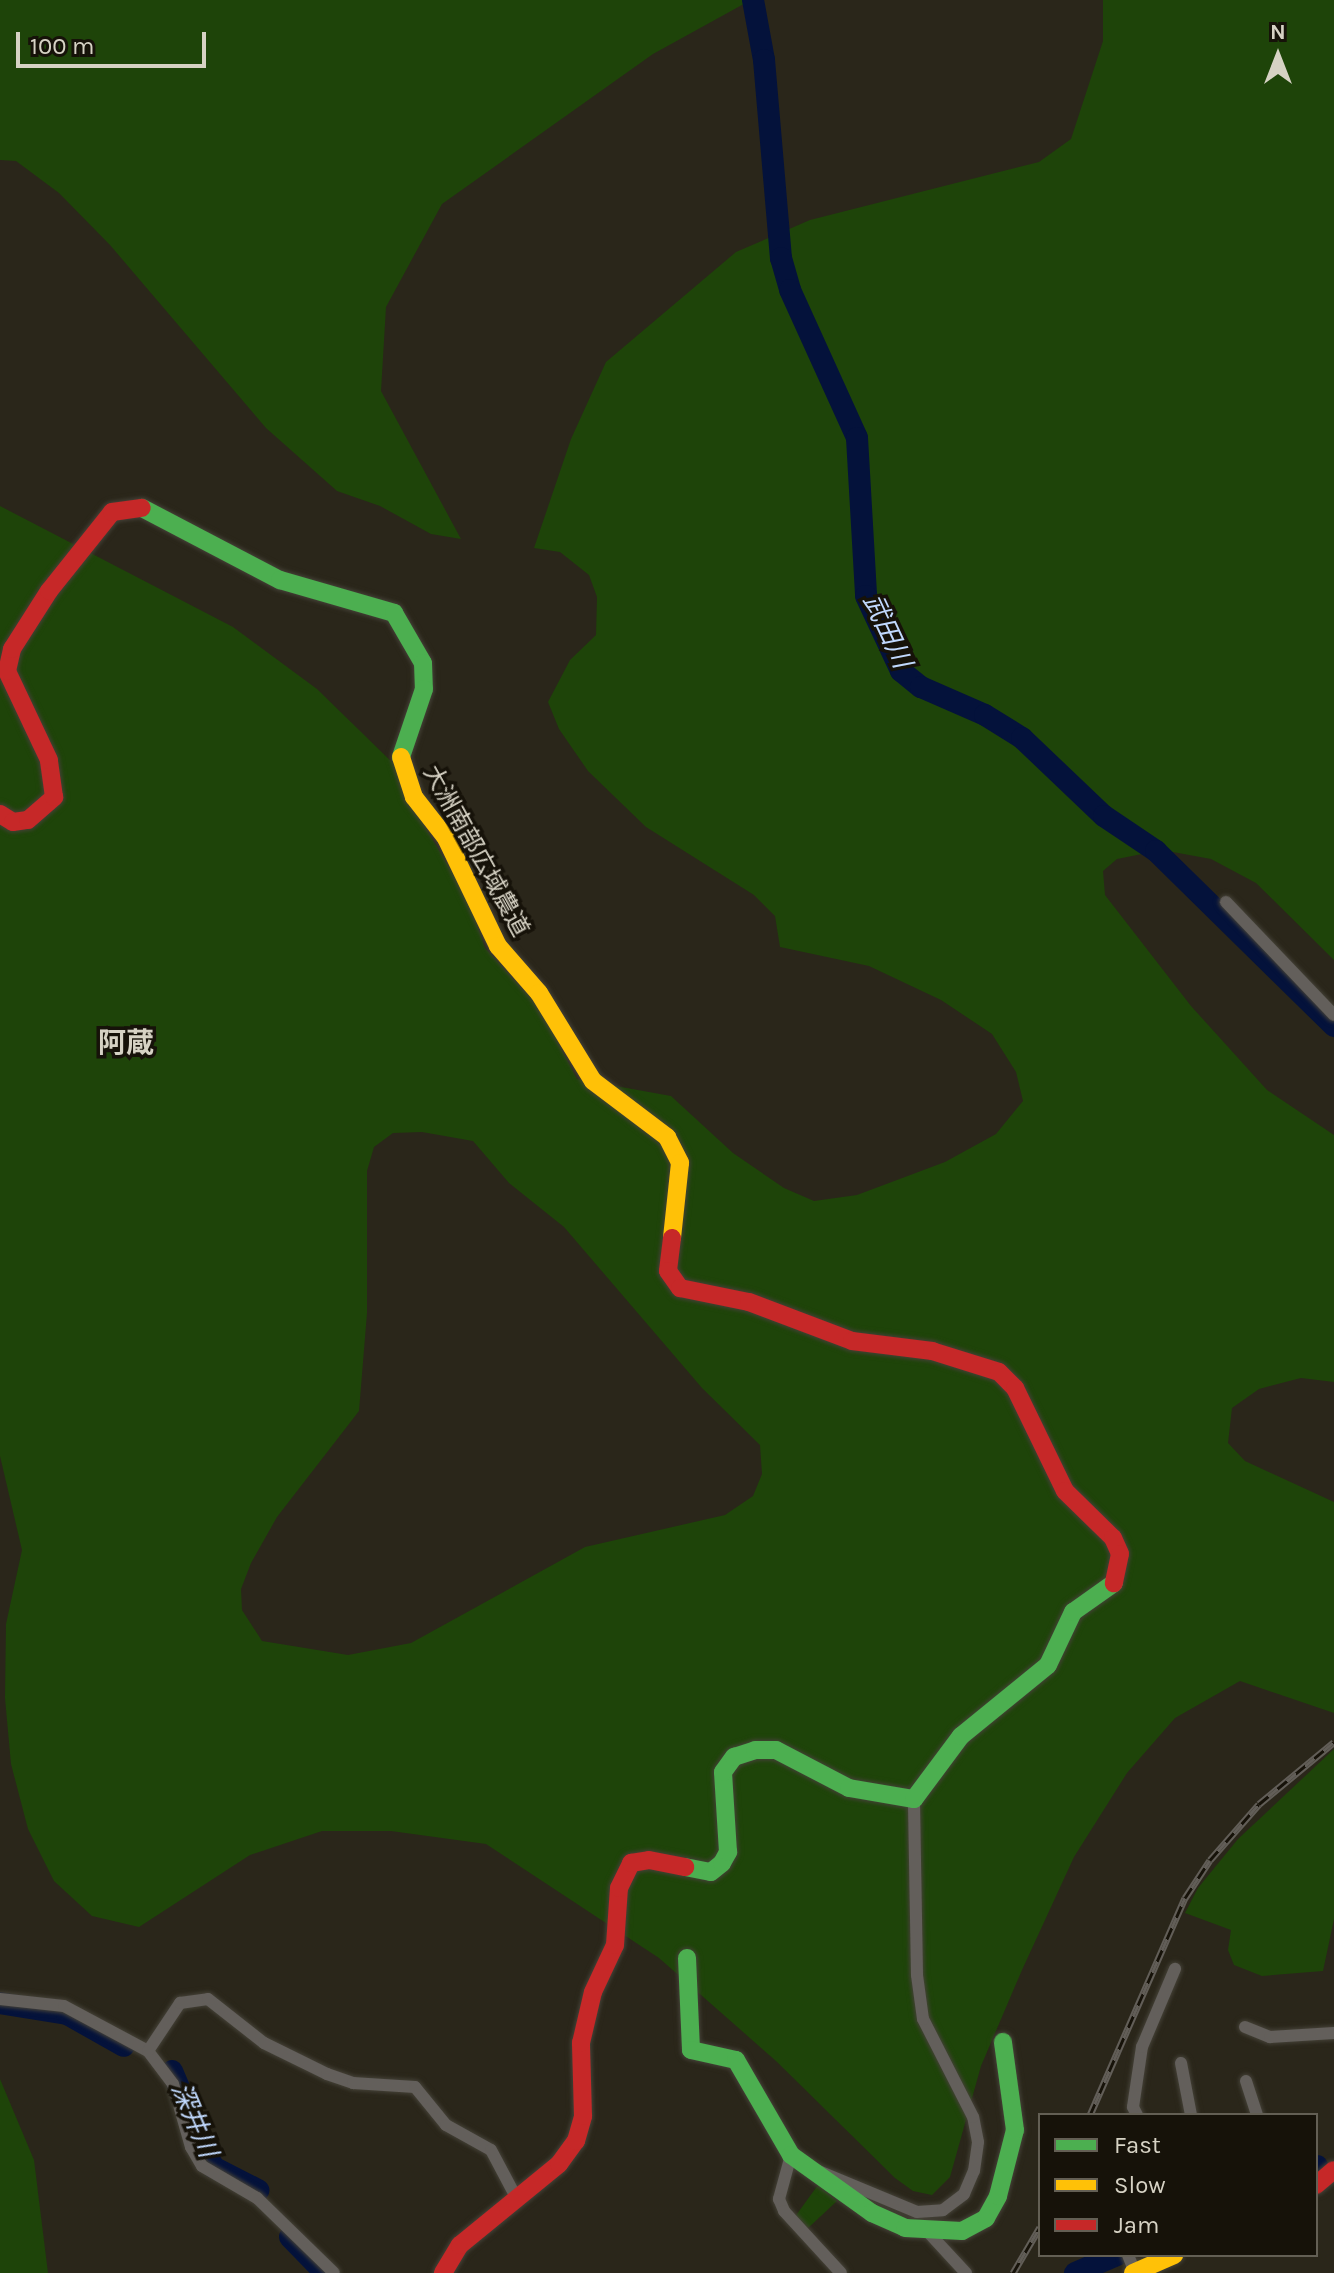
<!DOCTYPE html>
<meta charset="utf-8">
<style>
body{margin:0}
#map{position:relative;width:1334px;height:2273px;overflow:hidden;background:#2a261a;font-family:Karla,"Noto Sans JP",sans-serif}
div>[style]{position:absolute}
.green>*{inset:0;background:#1e4409}
.river>*{height:22px;margin:-11px;padding:0 11px;transform-origin:11px;border-radius:11px;background:#04123b}
.roads{filter:drop-shadow(0 0 2px #444137) drop-shadow(0 0 2px #444137)}
.street>*{height:12px;margin:-6px;padding:0 6px;transform-origin:6px;border-radius:6px;background:#635f5b}
.fast>*{height:18px;margin:-9px;padding:0 9px;transform-origin:9px;border-radius:9px;background:#4caf50}
.slow>*{height:18px;margin:-9px;padding:0 9px;transform-origin:9px;border-radius:9px;background:#ffc107}
.jam>*{height:18px;margin:-9px;padding:0 9px;transform-origin:9px;border-radius:9px;background:#c62828}
.rail>*{height:7px;margin-top:-3.5px;transform-origin:0;background:repeating-linear-gradient(90deg,#161209 0 12px,#625e58 0 24px);box-sizing:border-box;border-block:2px solid #625e58}
span{translate:-50% -50%;white-space:nowrap;text-align:center;line-height:1.15;-webkit-text-stroke:7px #161209;paint-order:stroke}
.street-label{font-size:24px;color:#d6d2c4}
.water-label{font-size:26px;color:#c1d9fe;font-style:italic}
.quarter-label{font-size:28px;color:#d6d2c4;font-weight:700}
.legend{position:absolute;left:1038px;top:2113px;width:280px;height:144px;box-sizing:border-box;background:#161209;border:2px solid #635f54;margin:0;padding:10px 14px;list-style:none;font-size:24px;color:#d6d2c4}
.legend li{display:flex;align-items:center;gap:16px;height:40px}
.legend b{width:40px;border:2px solid #635f54}
.north{position:absolute;left:1238px;top:16px;width:80px;height:80px;-webkit-text-stroke:6px #161209;paint-order:stroke;rotate:0deg;font-size:22px;font-weight:700;line-height:32px;text-align:center;color:#d6d2c4}
.north::after{content:'';display:block;margin:auto;width:28px;height:36px;background:#d6d2c4;clip-path:polygon(50% 0,100% 100%,50% 72%,0 100%)}
.scale{position:absolute;left:16px;top:32px;width:190px;height:36px;box-sizing:border-box;border:4px solid #d6d2c4;border-top:0;padding-left:10px;font-size:24px;line-height:28px;white-space:nowrap;color:#d6d2c4;-webkit-text-stroke:6px #161209;paint-order:stroke}
</style>
<div id="map">
<div class="green">
<i style="clip-path:polygon(0 0,751px 0,653px 54px,442px 204px,386px 307px,381px 391px,461px 539px,431px 534px,380px 506px,337px 491px,266px 428px,110px 245px,59px 193px,16px 161px,0 160px)"></i>
<i style="clip-path:polygon(evenodd,1103px 0,1334px 0,1334px 960px,1256px 883px,1211px 859px,1162px 850px,1117px 859px,1103px 871px,1105px 895px,1191px 1006px,1267px 1090px,1334px 1135px,1334px 1382px,1301px 1378px,1259px 1389px,1232px 1408px,1228px 1443px,1245px 1461px,1334px 1502px,1334px 1713px,1240px 1681px,1175px 1718px,1127px 1773px,1074px 1857px,1022px 1970px,981px 2066px,950px 2177px,932px 2195px,913px 2191px,895px 2178px,776px 2061px,659px 1958px,486px 1844px,391px 1831px,322px 1831px,250px 1855px,139px 1927px,92px 1916px,54px 1881px,28px 1829px,11px 1764px,5px 1698px,6px 1624px,22px 1550px,0 1456px,0 506px,233px 627px,317px 689px,398px 768px,412px 805px,468px 899px,485px 948px,540px 1008px,577px 1079px,671px 1096px,733px 1153px,784px 1188px,814px 1201px,857px 1195px,945px 1162px,996px 1134px,1023px 1101px,1016px 1072px,992px 1034px,941px 1000px,869px 966px,780px 947px,775px 916px,754px 895px,646px 827px,588px 771px,559px 729px,548px 702px,570px 660px,596px 635px,597px 597px,589px 575px,560px 552px,534px 548px,571px 439px,606px 362px,736px 252px,810px 220px,1039px 162px,1071px 139px,1103px 41px,1103px 0,422px 1132px,473px 1141px,509px 1183px,564px 1227px,702px 1388px,760px 1445px,762px 1474px,753px 1496px,725px 1515px,585px 1547px,411px 1643px,348px 1655px,262px 1641px,242px 1610px,241px 1589px,251px 1563px,277px 1517px,359px 1411px,367px 1313px,367px 1171px,374px 1147px,393px 1133px,422px 1132px)"></i>
<i style="clip-path:polygon(1334px 1749px,1334px 1919px,1323px 1971px,1262px 1976px,1234px 1965px,1228px 1950px,1231px 1930px,1185px 1913px,1198px 1888px,1238px 1839px)"></i>
<i style="clip-path:polygon(0 2079px,34px 2160px,48px 2273px,0 2273px)"></i>
<i style="clip-path:polygon(818px 2185px,837px 2201px,806px 2230px,794px 2218px)"></i>
</div>
<div class="river">
<i style="left:753px;top:0;width:61px;rotate:79.6deg"></i>
<i style="left:764px;top:60px;width:199px;rotate:85.1deg"></i>
<i style="left:781px;top:258px;width:33px;rotate:74deg"></i>
<i style="left:790px;top:290px;width:162px;rotate:65.6deg"></i>
<i style="left:857px;top:438px;width:158px;rotate:86.7deg"></i>
<i style="left:866px;top:596px;width:83px;rotate:65deg"></i>
<i style="left:901px;top:671px;width:26px;rotate:39deg"></i>
<i style="left:921px;top:687px;width:70px;rotate:23.6deg"></i>
<i style="left:985px;top:715px;width:44px;rotate:31.9deg"></i>
<i style="left:1022px;top:738px;width:113px;rotate:43.6deg"></i>
<i style="left:1104px;top:816px;width:63px;rotate:33.9deg"></i>
<i style="left:1156px;top:851px;width:250px;rotate:44.5deg"></i>
<i style="left:0;top:2003px;width:68px;rotate:9.3deg"></i>
<i style="left:67px;top:2014px;width:65px;rotate:29.3deg"></i>
<i style="left:172px;top:2071px;width:104px;rotate:66.9deg"></i>
<i style="left:213px;top:2167px;width:51px;rotate:27.1deg"></i>
<i style="left:1316px;top:2166px;width:1px"></i>
<i style="left:290px;top:2237px;width:50px;rotate:45.8deg"></i>
<i style="left:1075px;top:2273px;width:46px;rotate:-23.2deg"></i>
</div>
<div class="roads">
<div class="street">
<i style="left:1226px;top:902px;width:156px;rotate:46.3deg"></i>
<i style="left:0;top:1999px;width:64px;rotate:6.2deg"></i>
<i style="left:64px;top:2006px;width:95px;rotate:28.2deg"></i>
<i style="left:148px;top:2051px;width:41px;rotate:52.9deg"></i>
<i style="left:173px;top:2084px;width:66px;rotate:74.1deg"></i>
<i style="left:191px;top:2147px;width:22px;rotate:60deg"></i>
<i style="left:202px;top:2166px;width:64px;rotate:30.2deg"></i>
<i style="left:257px;top:2198px;width:107px;rotate:44.2deg"></i>
<i style="left:1245px;top:2027px;width:27px;rotate:22deg"></i>
<i style="left:1270px;top:2037px;width:64px;rotate:-3.6deg"></i>
<i style="left:148px;top:2051px;width:58px;rotate:-56.3deg"></i>
<i style="left:180px;top:2003px;width:28px;rotate:-8deg"></i>
<i style="left:208px;top:1999px;width:71px;rotate:38.2deg"></i>
<i style="left:264px;top:2043px;width:70px;rotate:26.2deg"></i>
<i style="left:327px;top:2074px;width:28px;rotate:19deg"></i>
<i style="left:353px;top:2083px;width:62px;rotate:3.7deg"></i>
<i style="left:415px;top:2087px;width:49px;rotate:50.8deg"></i>
<i style="left:446px;top:2125px;width:51px;rotate:29.1deg"></i>
<i style="left:491px;top:2150px;width:55px;rotate:62deg"></i>
<i style="left:1181px;top:2063px;width:53px;rotate:79.1deg"></i>
<i style="left:1246px;top:2081px;width:36px;rotate:72deg"></i>
<i style="left:1137px;top:2115px;width:9px;rotate:-117deg"></i>
<i style="left:1133px;top:2107px;width:61px;rotate:-81.5deg"></i>
<i style="left:1142px;top:2047px;width:85px;rotate:-67.1deg"></i>
<i style="left:791px;top:2155px;width:46px;rotate:105.3deg"></i>
<i style="left:779px;top:2199px;width:13px;rotate:67deg"></i>
<i style="left:784px;top:2211px;width:84px;rotate:47.4deg"></i>
<i style="left:816px;top:2170px;width:109px;rotate:22.6deg"></i>
<i style="left:917px;top:2212px;width:26px;rotate:-4deg"></i>
<i style="left:943px;top:2210px;width:26px;rotate:-37deg"></i>
<i style="left:964px;top:2194px;width:25px;rotate:-67deg"></i>
<i style="left:974px;top:2171px;width:29px;rotate:-82deg"></i>
<i style="left:978px;top:2142px;width:25px;rotate:-101deg"></i>
<i style="left:973px;top:2117px;width:110px;rotate:-117deg"></i>
<i style="left:923px;top:2019px;width:44px;rotate:-97.8deg"></i>
<i style="left:917px;top:1975px;width:176px;rotate:-91deg"></i>
<i style="left:928px;top:2232px;width:56px;rotate:47.2deg"></i>
<i style="left:1128px;top:2255px;width:18px;rotate:68deg"></i>
</div>
<div class="fast">
<i style="left:142px;top:508px;width:156px;rotate:27.6deg"></i>
<i style="left:280px;top:580px;width:119px;rotate:16.1deg"></i>
<i style="left:394px;top:613px;width:58px;rotate:59.9deg"></i>
<i style="left:423px;top:663px;width:26px;rotate:88deg"></i>
<i style="left:424px;top:689px;width:72px;rotate:108.7deg"></i>
<i style="left:685px;top:1867px;width:26px;rotate:11deg"></i>
<i style="left:711px;top:1872px;width:14px;rotate:-39deg"></i>
<i style="left:722px;top:1863px;width:13px;rotate:-61deg"></i>
<i style="left:728px;top:1852px;width:80px;rotate:-93.6deg"></i>
<i style="left:723px;top:1772px;width:19px;rotate:-54deg"></i>
<i style="left:734px;top:1757px;width:22px;rotate:-18deg"></i>
<i style="left:755px;top:1750px;width:21px"></i>
<i style="left:776px;top:1750px;width:82px;rotate:27.5deg"></i>
<i style="left:849px;top:1788px;width:66px;rotate:9.6deg"></i>
<i style="left:914px;top:1799px;width:79px;rotate:-53.3deg"></i>
<i style="left:961px;top:1736px;width:112px;rotate:-39.2deg"></i>
<i style="left:1048px;top:1665px;width:59px;rotate:-64.7deg"></i>
<i style="left:1073px;top:1612px;width:50px;rotate:-35.3deg"></i>
<i style="left:687px;top:1958px;width:92px;rotate:87.5deg"></i>
<i style="left:691px;top:2050px;width:46px;rotate:12.5deg"></i>
<i style="left:736px;top:2060px;width:110px;rotate:59.9deg"></i>
<i style="left:791px;top:2155px;width:100px;rotate:35.6deg"></i>
<i style="left:872px;top:2213px;width:36px;rotate:24deg"></i>
<i style="left:905px;top:2228px;width:57px;rotate:3deg"></i>
<i style="left:962px;top:2231px;width:27px;rotate:-28deg"></i>
<i style="left:986px;top:2218px;width:25px;rotate:-61deg"></i>
<i style="left:998px;top:2196px;width:68px;rotate:-75.6deg"></i>
<i style="left:1015px;top:2130px;width:89px;rotate:-97.8deg"></i>
</div>
<div class="slow">
<i style="left:401px;top:757px;width:42px;rotate:72deg"></i>
<i style="left:414px;top:797px;width:52px;rotate:52deg"></i>
<i style="left:446px;top:838px;width:120px;rotate:64.3deg"></i>
<i style="left:498px;top:946px;width:62px;rotate:48.9deg"></i>
<i style="left:539px;top:993px;width:103px;rotate:58.5deg"></i>
<i style="left:593px;top:1081px;width:93px;rotate:37.1deg"></i>
<i style="left:667px;top:1137px;width:29px;rotate:63deg"></i>
<i style="left:680px;top:1163px;width:75px;rotate:96.1deg"></i>
<i style="left:1133px;top:2273px;width:45px;rotate:-23.7deg"></i>
</div>
<div class="jam">
<i style="left:0;top:814px;width:15px;rotate:32deg"></i>
<i style="left:13px;top:822px;width:15px;rotate:-8deg"></i>
<i style="left:28px;top:820px;width:35px;rotate:-41deg"></i>
<i style="left:54px;top:797px;width:37px;rotate:-98deg"></i>
<i style="left:49px;top:760px;width:98px;rotate:-115.3deg"></i>
<i style="left:7px;top:671px;width:23px;rotate:-77deg"></i>
<i style="left:12px;top:649px;width:69px;rotate:-57.5deg"></i>
<i style="left:49px;top:591px;width:101px;rotate:-51.4deg"></i>
<i style="left:112px;top:512px;width:30px;rotate:-8deg"></i>
<i style="left:672px;top:1238px;width:33px;rotate:97deg"></i>
<i style="left:668px;top:1271px;width:21px;rotate:55deg"></i>
<i style="left:680px;top:1288px;width:70px;rotate:11.5deg"></i>
<i style="left:749px;top:1302px;width:110px;rotate:20.7deg"></i>
<i style="left:852px;top:1341px;width:81px;rotate:7.1deg"></i>
<i style="left:932px;top:1351px;width:70px;rotate:17.4deg"></i>
<i style="left:999px;top:1372px;width:23px;rotate:45deg"></i>
<i style="left:1015px;top:1388px;width:114px;rotate:64.1deg"></i>
<i style="left:1065px;top:1491px;width:67px;rotate:44.4deg"></i>
<i style="left:1113px;top:1538px;width:17px;rotate:66deg"></i>
<i style="left:1120px;top:1554px;width:30px;rotate:102deg"></i>
<i style="left:1316px;top:2185px;width:23px;rotate:-40deg"></i>
<i style="left:443px;top:2273px;width:33px;rotate:-59deg"></i>
<i style="left:460px;top:2245px;width:128px;rotate:-39.3deg"></i>
<i style="left:559px;top:2164px;width:29px;rotate:-54deg"></i>
<i style="left:576px;top:2141px;width:26px;rotate:-74deg"></i>
<i style="left:583px;top:2116px;width:73px;rotate:-91.6deg"></i>
<i style="left:581px;top:2043px;width:52px;rotate:-76.8deg"></i>
<i style="left:593px;top:1992px;width:52px;rotate:-64.9deg"></i>
<i style="left:615px;top:1945px;width:57px;rotate:-86deg"></i>
<i style="left:619px;top:1888px;width:28px;rotate:-64deg"></i>
<i style="left:631px;top:1863px;width:18px;rotate:-9deg"></i>
<i style="left:649px;top:1860px;width:37px;rotate:11deg"></i>
</div>
</div>
<div class="rail">
<i style="left:1090px;top:2115px;width:237px;rotate:-66.4deg"></i>
<i style="left:1185px;top:1898px;width:45px;rotate:-56.7deg"></i>
<i style="left:1210px;top:1860px;width:74px;rotate:-48.8deg"></i>
<i style="left:1259px;top:1804px;width:97px;rotate:-39.6deg"></i>
<i style="left:1013px;top:2273px;width:53px;rotate:-59.6deg"></i>
</div>
<div class="street-label">
<span style="left:476px;top:851px;rotate:61deg">大洲南部広域農道</span>
</div>
<div class="water-label">
<span style="left:887px;top:631px;rotate:65deg">武田川</span>
<span style="left:194px;top:2120px;rotate:67deg">深井川</span>
</div>
<div class="quarter-label">
<span style="left:126px;top:1043px">阿蔵</span>
</div>
<ul class="legend">
<li><b style="height:10px;background:#4caf50"></b>Fast</li>
<li><b style="height:10px;background:#ffc107"></b>Slow</li>
<li><b style="height:10px;background:#c62828"></b>Jam</li>
</ul>
<div class="north">N</div>
<div class="scale">100 m</div>
</div>
